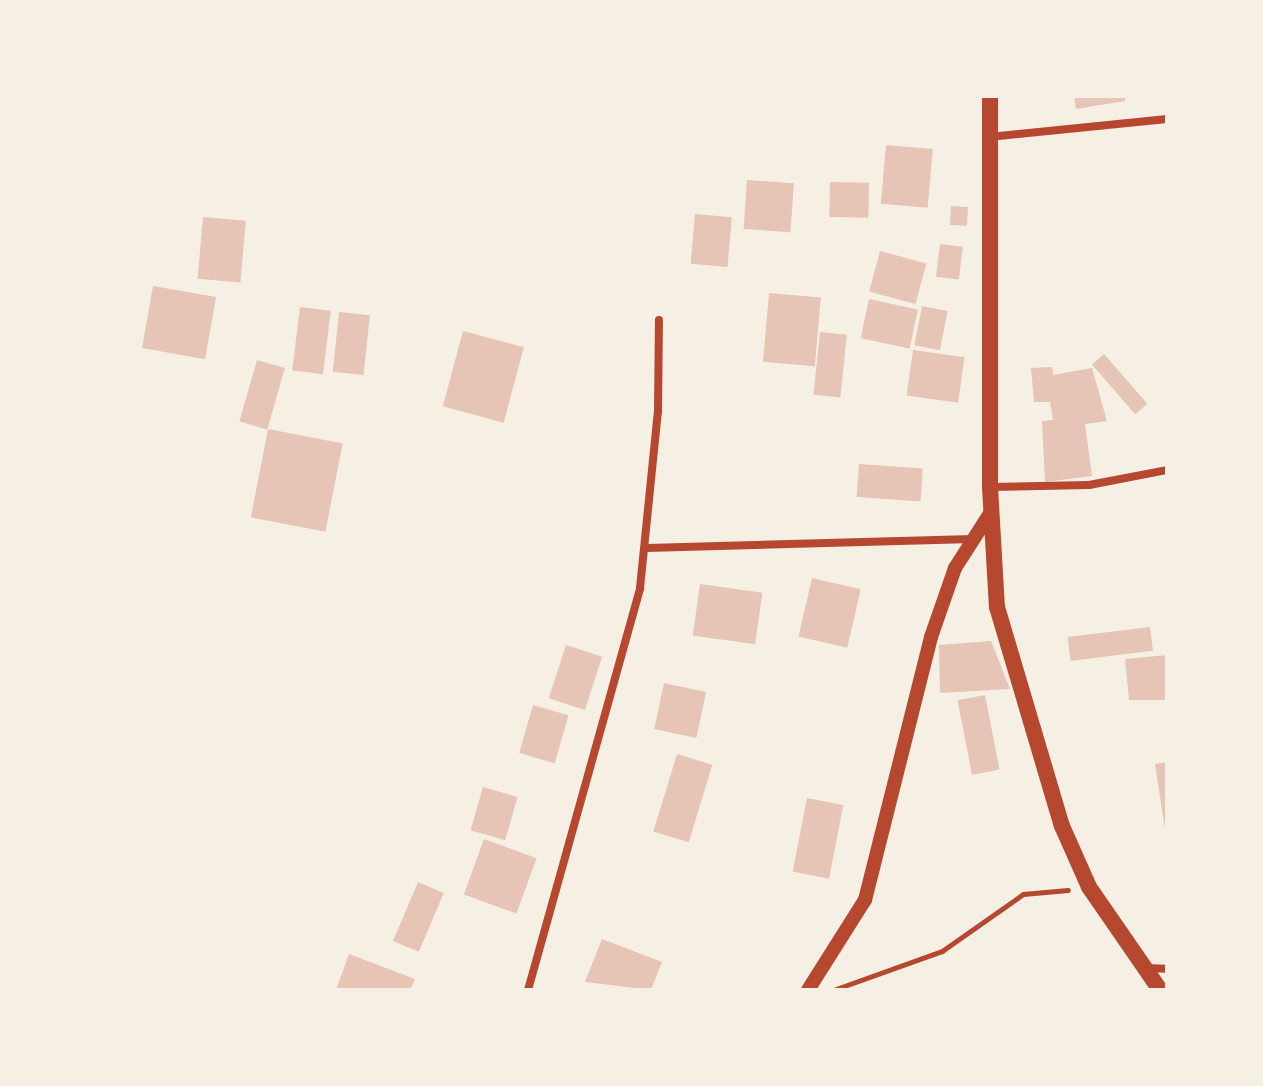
<!DOCTYPE html>
<style>
body{margin:0}
#map{position:relative;width:1263px;height:1086px;overflow:hidden;background:#f6efe4;font-family:"Archivo Narrow",sans-serif}
div>[style]{position:absolute}
.building>*{inset:0;background:#e6c5b7;transform-origin:0 0}
.path>*{height:5px;margin:-2.5px;padding:0 2.5px;transform-origin:2.5px;border-radius:2.5px;background:#b5482f}
.minor>*{height:8px;margin:-4px;padding:0 4px;transform-origin:4px;border-radius:4px;background:#b5482f}
.tertiary>*{height:14px;margin:-7px;padding:0 7px;transform-origin:7px;border-radius:7px;background:#b5482f}
.secondary>*{height:16px;margin:-8px;padding:0 8px;transform-origin:8px;border-radius:8px;background:#b5482f}
span{translate:-50% -50%;white-space:nowrap;text-align:center;line-height:1.15;-webkit-text-stroke:8px #f6efe4;paint-order:stroke}
.frame{position:absolute;inset:0;border:98px solid #f6efe4;pointer-events:none}
</style>
<div id="map">
<div class="building">
<i style="clip-path:polygon(1074px 96px,1125px 96px,1125px 101px,1076px 109px)"></i>
<i style="left:886px;top:145px;width:47px;height:59px;rotate:5deg"></i>
<i style="left:747px;top:180px;width:47px;height:49px;rotate:4deg"></i>
<i style="left:830px;top:182px;width:39px;height:35px;rotate:1deg"></i>
<i style="left:951px;top:206px;width:17px;height:19px;rotate:3deg"></i>
<i style="left:695px;top:214px;width:37px;height:50px;rotate:5deg"></i>
<i style="left:203px;top:217px;width:43px;height:62px;rotate:5deg"></i>
<i style="left:940px;top:244px;width:23px;height:33px;rotate:7deg"></i>
<i style="left:880px;top:251px;width:48px;height:42px;rotate:15deg"></i>
<i style="left:153px;top:286px;width:64px;height:63px;rotate:10deg"></i>
<i style="left:769px;top:293px;width:52px;height:69px;rotate:5deg"></i>
<i style="left:869px;top:299px;width:50px;height:40px;rotate:12deg"></i>
<i style="left:922px;top:306px;width:26px;height:40px;rotate:11deg"></i>
<i style="left:300px;top:307px;width:31px;height:64px;rotate:7deg"></i>
<i style="left:339px;top:312px;width:31px;height:60px;rotate:6deg"></i>
<i style="left:463px;top:331px;width:63px;height:78px;rotate:15deg"></i>
<i style="left:820px;top:332px;width:27px;height:63px;rotate:6deg"></i>
<i style="left:913px;top:350px;width:52px;height:46px;rotate:8deg"></i>
<i style="left:1104px;top:354px;width:66px;height:16px;rotate:49deg"></i>
<i style="left:257px;top:360px;width:29px;height:64px;rotate:16deg"></i>
<i style="clip-path:polygon(1052px 367px,1053px 375px,1092px 368px,1107px 421px,1085px 424px,1092px 476px,1045px 482px,1042px 421px,1053px 420px,1050px 402px,1034px 402px,1031px 368px)"></i>
<i style="left:268px;top:429px;width:76px;height:90px;rotate:11deg"></i>
<i style="left:859px;top:464px;width:64px;height:33px;rotate:4deg"></i>
<i style="left:812px;top:578px;width:50px;height:60px;rotate:13deg"></i>
<i style="left:700px;top:584px;width:63px;height:52px;rotate:8deg"></i>
<i style="left:1150px;top:627px;width:24px;height:83px;rotate:83deg"></i>
<i style="clip-path:polygon(991px 641px,1010px 689px,940px 693px,939px 645px)"></i>
<i style="left:566px;top:645px;width:38px;height:56px;rotate:18deg"></i>
<i style="clip-path:polygon(1167px 655px,1167px 700px,1129px 700px,1125px 659px)"></i>
<i style="left:664px;top:683px;width:43px;height:47px;rotate:12deg"></i>
<i style="left:985px;top:695px;width:76px;height:28px;rotate:79deg"></i>
<i style="left:533px;top:705px;width:37px;height:50px;rotate:16deg"></i>
<i style="left:677px;top:754px;width:37px;height:81px;rotate:17deg"></i>
<i style="clip-path:polygon(1167px 762px,1167px 829px,1165px 829px,1155px 764px)"></i>
<i style="left:483px;top:787px;width:36px;height:45px;rotate:16deg"></i>
<i style="left:807px;top:798px;width:37px;height:75px;rotate:11deg"></i>
<i style="left:484px;top:839px;width:56px;height:59px;rotate:20deg"></i>
<i style="left:418px;top:882px;width:28px;height:64px;rotate:23deg"></i>
<i style="clip-path:polygon(602px 939px,662px 962px,651px 990px,585px 982px)"></i>
<i style="clip-path:polygon(349px 954px,415px 979px,410px 990px,336px 990px)"></i>
</div>
<div class="path">
<i style="left:836px;top:989px;width:113px;rotate:-19.7deg"></i>
<i style="left:942px;top:951px;width:99px;rotate:-35.1deg"></i>
<i style="left:1023px;top:894px;width:45px;rotate:-5.1deg"></i>
</div>
<div class="minor">
<i style="left:989px;top:137px;width:179px;rotate:-5.8deg"></i>
<i style="left:991px;top:487px;width:98px;rotate:-1.2deg"></i>
<i style="left:1089px;top:485px;width:79px;rotate:-10.9deg"></i>
<i style="left:647px;top:548px;width:326px;rotate:-1.6deg"></i>
<i style="left:1144px;top:968px;width:23px;rotate:2deg"></i>
<i style="left:528px;top:990px;width:417px;rotate:-74.4deg"></i>
<i style="left:640px;top:588px;width:178px;rotate:-84.2deg"></i>
<i style="left:658px;top:411px;width:91px;rotate:-89.4deg"></i>
</div>
<div class="tertiary">
<i style="left:808px;top:990px;width:107px;rotate:-57.7deg"></i>
<i style="left:865px;top:900px;width:271px;rotate:-75.9deg"></i>
<i style="left:931px;top:637px;width:73px;rotate:-70.8deg"></i>
<i style="left:955px;top:568px;width:67px;rotate:-57.3deg"></i>
</div>
<div class="secondary">
<i style="left:990px;top:96px;width:391px;rotate:90deg"></i>
<i style="left:990px;top:487px;width:120px;rotate:86.7deg"></i>
<i style="left:997px;top:607px;width:228px;rotate:73.5deg"></i>
<i style="left:1062px;top:826px;width:67px;rotate:66.1deg"></i>
<i style="left:1089px;top:887px;width:125px;rotate:55.4deg"></i>
</div>
<div class="frame"></div>
</div>
